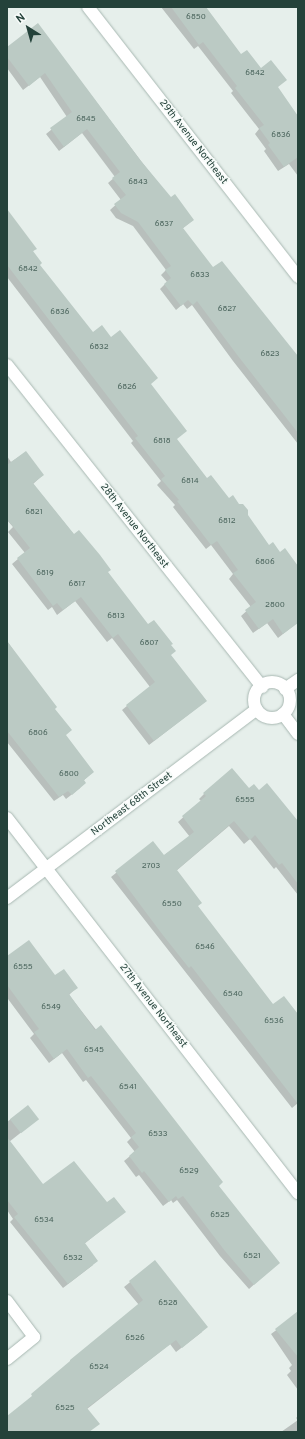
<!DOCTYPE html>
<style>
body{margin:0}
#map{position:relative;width:305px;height:1439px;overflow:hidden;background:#e6efeb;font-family:Overpass,sans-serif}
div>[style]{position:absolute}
.shadow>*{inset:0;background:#0003}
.building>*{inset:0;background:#bbcac4;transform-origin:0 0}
.roads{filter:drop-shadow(0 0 1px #a8b8b2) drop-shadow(0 0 1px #a8b8b2)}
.service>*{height:12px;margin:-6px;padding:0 6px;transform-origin:6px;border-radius:6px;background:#fff}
.minor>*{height:12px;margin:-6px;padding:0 6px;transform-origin:6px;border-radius:6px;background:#fff}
.minor>.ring{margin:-6px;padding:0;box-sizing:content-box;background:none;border:12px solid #fff;border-radius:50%}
span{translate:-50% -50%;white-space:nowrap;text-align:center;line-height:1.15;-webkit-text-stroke:3px #f7fbf9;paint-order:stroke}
.number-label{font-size:8px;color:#4a645c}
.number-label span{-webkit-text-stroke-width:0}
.street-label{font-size:10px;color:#24423a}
.frame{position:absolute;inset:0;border:8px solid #24423a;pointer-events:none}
.north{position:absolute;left:8px;top:8px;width:40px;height:40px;-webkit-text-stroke:3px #f7fbf9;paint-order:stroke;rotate:323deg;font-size:11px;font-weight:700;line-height:16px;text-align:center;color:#24423a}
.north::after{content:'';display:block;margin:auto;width:14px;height:18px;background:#24423a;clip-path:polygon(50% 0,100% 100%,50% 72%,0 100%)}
</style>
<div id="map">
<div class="shadow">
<i style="clip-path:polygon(161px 7px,205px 7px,241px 55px,277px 88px,298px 117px,298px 176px,289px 164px,278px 171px,264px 151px,266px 149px,255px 134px,259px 129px,231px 93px,233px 91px,198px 46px,194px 49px)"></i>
<i style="clip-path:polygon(38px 25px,141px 161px,171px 199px,193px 220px,182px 229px,213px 269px,298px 357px,298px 444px,233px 361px,192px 305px,187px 309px,183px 304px,176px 310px,160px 289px,167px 282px,161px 275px,166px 270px,133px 226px,116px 218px,110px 210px,121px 200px,108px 183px,115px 177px,82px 133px,59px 151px,46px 134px,67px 117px,40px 77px,23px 90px,7px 68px,7px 48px)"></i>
<i style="clip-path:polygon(7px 211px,35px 249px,32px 252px,39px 265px,93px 334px,150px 385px,176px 439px,207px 479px,247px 516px,269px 546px,298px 567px,298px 622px,278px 638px,267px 623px,253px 633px,241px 616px,251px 607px,229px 579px,233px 574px,211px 545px,206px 549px,173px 507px,175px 505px,157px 485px,161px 481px,131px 443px,133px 441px,7px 277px)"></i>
<i style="clip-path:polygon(26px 452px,43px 475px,33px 484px,148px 626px,170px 645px,170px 655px,206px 701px,149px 745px,122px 710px,150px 687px,112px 638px,107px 642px,75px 601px,57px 615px,52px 607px,48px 610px,12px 564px,25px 553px,8px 532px,13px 527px,7px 520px,7px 456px,11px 462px)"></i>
<i style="clip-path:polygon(7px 641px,54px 709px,65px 735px,93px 772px,83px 781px,80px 788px,66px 799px,63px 795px,54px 801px,7px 742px)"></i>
<i style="clip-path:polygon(232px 770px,249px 789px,298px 824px,298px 895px,276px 867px,274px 869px,250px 839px,244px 844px,229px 826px,176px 871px,197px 907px,273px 1005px,298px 1016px,298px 1103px,292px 1108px,111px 877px,153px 843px,163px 856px,190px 837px,178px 822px,201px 801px,199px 799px,204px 794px)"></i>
<i style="clip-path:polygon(7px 957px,77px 987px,69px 995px,218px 1186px,274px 1267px,249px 1289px,220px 1256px,177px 1200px,173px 1203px,171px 1200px,163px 1206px,139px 1175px,136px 1177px,124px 1161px,135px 1152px,127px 1142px,131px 1138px,86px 1080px,83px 1082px,62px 1053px,49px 1063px,30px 1038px,34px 1034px,8px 999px,7px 1000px)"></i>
<i style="clip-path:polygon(28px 1106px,33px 1123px,9px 1142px,43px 1186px,107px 1204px,124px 1212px,84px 1244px,93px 1265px,63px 1288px,10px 1222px,13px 1219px,7px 1210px,7px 1122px)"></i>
<i style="clip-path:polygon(155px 1262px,202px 1332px,176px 1352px,170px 1344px,87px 1409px,89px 1432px,7px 1432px,7px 1418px,139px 1305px,124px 1287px)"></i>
<i style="clip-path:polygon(298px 1314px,298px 1390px,287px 1375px,291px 1371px,289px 1368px,292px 1365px,271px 1334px)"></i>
<i style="clip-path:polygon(298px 1416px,298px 1432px,281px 1432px,298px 1420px,296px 1418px)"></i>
</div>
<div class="building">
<i style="clip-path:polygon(171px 7px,206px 7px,241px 54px,247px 50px,261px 68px,271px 60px,287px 80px,278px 87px,298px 116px,298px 157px,284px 167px,268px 145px,270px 143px,259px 128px,264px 125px,235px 88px,237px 86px,203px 42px,199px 45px)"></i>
<i style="clip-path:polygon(38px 23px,141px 161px,171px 197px,175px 194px,194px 220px,183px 228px,213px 267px,222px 261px,298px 356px,298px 433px,238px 356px,197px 301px,193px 305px,188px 300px,181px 306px,164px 284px,171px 278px,165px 270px,171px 266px,138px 222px,121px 213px,114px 204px,126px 195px,112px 178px,120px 172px,87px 129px,64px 147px,50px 128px,72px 112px,45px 73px,29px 86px,7px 57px,7px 47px)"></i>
<i style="clip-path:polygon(7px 209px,37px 249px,33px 251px,42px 263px,40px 265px,48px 275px,93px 332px,102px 325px,111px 337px,120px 330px,158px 378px,151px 384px,187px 431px,177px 439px,207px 478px,211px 475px,229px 498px,233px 495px,239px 504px,243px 504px,248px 510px,248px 515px,269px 545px,273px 542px,280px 552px,285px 548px,298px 566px,298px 623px,283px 634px,273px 619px,259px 629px,245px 610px,256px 602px,233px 573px,238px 570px,217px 541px,211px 545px,177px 501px,179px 500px,161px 479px,165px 476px,135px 438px,138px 436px,7px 265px)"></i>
<i style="clip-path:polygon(26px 451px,44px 475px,33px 483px,74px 534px,79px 530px,100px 555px,111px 570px,108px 572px,148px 624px,154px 620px,173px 644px,171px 645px,176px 651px,171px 655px,207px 701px,154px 741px,126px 705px,155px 682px,118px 634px,113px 638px,81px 597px,63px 610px,57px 603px,53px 606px,17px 558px,30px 548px,7px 519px,7px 465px)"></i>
<i style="clip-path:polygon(7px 641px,57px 707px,55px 709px,72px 730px,66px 735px,94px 772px,84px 780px,86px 783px,72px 795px,68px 791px,59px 797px,7px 731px)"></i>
<i style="clip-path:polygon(232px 768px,249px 788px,254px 784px,259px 790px,267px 783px,298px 821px,298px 884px,282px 863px,279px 865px,255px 835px,250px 840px,234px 821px,177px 870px,202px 903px,198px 906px,273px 1004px,284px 996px,298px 1014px,298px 1104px,191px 966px,189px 968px,162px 934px,115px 871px,153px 841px,164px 855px,194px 832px,182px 816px,206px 796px,203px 793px)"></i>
<i style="clip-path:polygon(29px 940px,55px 975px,64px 969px,78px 988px,69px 994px,95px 1030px,101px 1025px,223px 1182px,219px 1186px,280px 1263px,254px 1285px,225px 1251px,183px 1196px,178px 1199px,176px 1196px,169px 1202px,144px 1171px,142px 1173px,129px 1156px,139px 1147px,131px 1137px,136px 1133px,91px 1076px,88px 1078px,67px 1049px,54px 1059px,34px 1032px,39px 1029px,7px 985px,7px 956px)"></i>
<i style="left:28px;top:1105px;width:18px;height:23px;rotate:52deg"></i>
<i style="clip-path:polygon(7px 1137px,43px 1184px,74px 1161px,107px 1202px,114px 1197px,126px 1212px,85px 1243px,98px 1261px,68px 1284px,14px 1217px,18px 1214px,7px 1200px)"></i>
<i style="clip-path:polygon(155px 1260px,208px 1327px,182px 1348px,176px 1340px,87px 1408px,100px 1424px,89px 1432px,7px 1432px,7px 1416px,32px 1396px,31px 1394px,70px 1361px,70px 1360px,143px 1300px,129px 1281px)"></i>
<i style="clip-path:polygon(298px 1311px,298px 1357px,275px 1329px)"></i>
</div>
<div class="roads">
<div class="service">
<i style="left:7px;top:1359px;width:35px;rotate:-39deg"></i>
</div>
<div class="minor">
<i style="left:88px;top:7px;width:342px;rotate:52.1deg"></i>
<i style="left:7px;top:365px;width:411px;rotate:51.6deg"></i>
<i class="ring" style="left:254px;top:682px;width:24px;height:24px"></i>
<i style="left:285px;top:689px;width:16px;rotate:-35deg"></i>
<i style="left:283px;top:714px;width:25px;rotate:53deg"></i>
<i style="left:7px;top:818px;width:475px;rotate:52.2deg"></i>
<i style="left:7px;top:898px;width:313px;rotate:-37.1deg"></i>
<i style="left:7px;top:1301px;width:45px;rotate:53.1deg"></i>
</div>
</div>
<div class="number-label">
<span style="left:196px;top:18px">6850</span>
<span style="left:255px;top:74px">6842</span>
<span style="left:86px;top:120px">6845</span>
<span style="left:281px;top:136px">6836</span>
<span style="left:138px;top:183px">6843</span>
<span style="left:164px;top:225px">6837</span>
<span style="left:28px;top:270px">6842</span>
<span style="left:200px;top:276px">6833</span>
<span style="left:227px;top:310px">6827</span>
<span style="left:60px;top:313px">6836</span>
<span style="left:99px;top:348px">6832</span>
<span style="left:270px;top:355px">6823</span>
<span style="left:127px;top:388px">6826</span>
<span style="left:162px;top:442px">6818</span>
<span style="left:190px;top:482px">6814</span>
<span style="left:34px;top:513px">6821</span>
<span style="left:227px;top:522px">6812</span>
<span style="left:265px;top:563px">6806</span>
<span style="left:45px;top:574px">6819</span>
<span style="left:77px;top:585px">6817</span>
<span style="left:275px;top:606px">2800</span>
<span style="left:116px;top:617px">6813</span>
<span style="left:149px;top:644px">6807</span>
<span style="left:38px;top:734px">6806</span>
<span style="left:69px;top:775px">6800</span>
<span style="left:245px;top:801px">6555</span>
<span style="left:151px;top:867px">2703</span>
<span style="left:172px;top:905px">6550</span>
<span style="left:205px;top:948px">6546</span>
<span style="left:23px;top:968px">6555</span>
<span style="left:233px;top:995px">6540</span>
<span style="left:51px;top:1008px">6549</span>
<span style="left:274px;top:1022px">6536</span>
<span style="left:94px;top:1051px">6545</span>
<span style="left:128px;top:1088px">6541</span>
<span style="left:158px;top:1135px">6533</span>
<span style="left:189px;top:1172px">6529</span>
<span style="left:220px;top:1216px">6525</span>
<span style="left:44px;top:1221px">6534</span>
<span style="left:252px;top:1257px">6521</span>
<span style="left:73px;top:1259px">6532</span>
<span style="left:168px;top:1304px">6528</span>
<span style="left:135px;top:1339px">6526</span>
<span style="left:99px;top:1368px">6524</span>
<span style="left:65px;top:1409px">6525</span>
</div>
<div class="street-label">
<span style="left:193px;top:142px;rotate:52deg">29th Avenue Northeast</span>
<span style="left:134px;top:526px;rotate:52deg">28th Avenue Northeast</span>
<span style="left:132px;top:804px;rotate:-37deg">Northeast 68th Street</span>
<span style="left:153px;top:1006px;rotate:52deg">27th Avenue Northeast</span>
</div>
<div class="frame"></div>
<div class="north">N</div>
</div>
